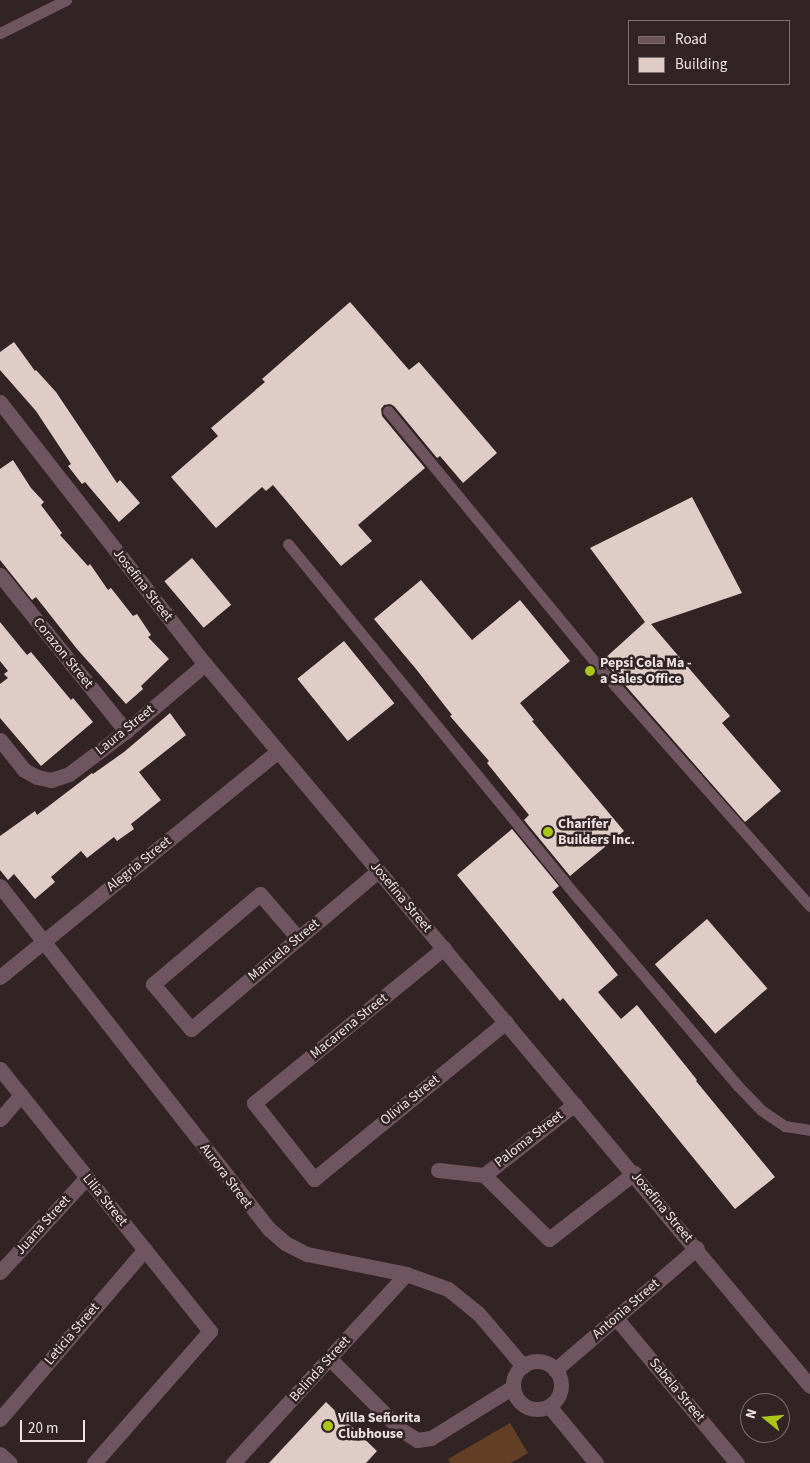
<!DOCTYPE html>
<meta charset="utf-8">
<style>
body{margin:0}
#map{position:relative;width:810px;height:1463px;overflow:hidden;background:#322324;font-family:"Source Sans 3",sans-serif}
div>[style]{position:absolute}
.green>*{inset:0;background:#633f25}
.building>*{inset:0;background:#e0ccc7;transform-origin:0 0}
.lane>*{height:11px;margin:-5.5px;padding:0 5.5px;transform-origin:5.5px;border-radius:5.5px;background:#6e555f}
.street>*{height:15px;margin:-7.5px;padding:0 7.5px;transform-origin:7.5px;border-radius:7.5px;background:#6e555f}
.street>.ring{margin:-7.5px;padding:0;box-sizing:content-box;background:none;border:15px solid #6e555f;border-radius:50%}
.dots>*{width:14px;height:14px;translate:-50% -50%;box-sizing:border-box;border:2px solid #322324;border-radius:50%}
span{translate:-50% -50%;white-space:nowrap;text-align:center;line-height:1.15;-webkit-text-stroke:5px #322324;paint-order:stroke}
.street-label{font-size:14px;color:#ede3e3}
.poi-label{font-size:14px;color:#ede3e3;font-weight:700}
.left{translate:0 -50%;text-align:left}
.legend{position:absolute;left:628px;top:20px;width:162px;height:65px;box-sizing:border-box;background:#322324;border:1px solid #7d7070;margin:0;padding:6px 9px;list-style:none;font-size:15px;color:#ede3e3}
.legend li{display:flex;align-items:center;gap:10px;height:25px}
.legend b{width:25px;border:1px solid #7d7070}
.north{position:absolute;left:740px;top:1393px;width:50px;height:50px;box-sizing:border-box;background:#322324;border:1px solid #7d7070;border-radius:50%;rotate:287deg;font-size:14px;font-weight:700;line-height:20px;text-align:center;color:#ede3e3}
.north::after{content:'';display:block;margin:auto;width:18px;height:22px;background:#abc615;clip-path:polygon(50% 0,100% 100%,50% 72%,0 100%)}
.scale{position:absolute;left:20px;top:1420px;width:65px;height:22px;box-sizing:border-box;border:2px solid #ede3e3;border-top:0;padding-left:6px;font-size:15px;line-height:18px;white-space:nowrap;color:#ede3e3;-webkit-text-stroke:4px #322324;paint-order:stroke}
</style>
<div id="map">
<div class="green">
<i style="clip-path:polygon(510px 1423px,528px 1453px,511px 1463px,450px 1463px,448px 1459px)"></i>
</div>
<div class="building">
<i style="clip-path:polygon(350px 302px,409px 370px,419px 362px,497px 453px,463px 483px,440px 456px,437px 458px,394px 406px,390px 404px,384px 405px,381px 409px,382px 416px,425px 468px,358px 525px,372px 541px,341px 566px,273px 485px,266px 491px,262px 487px,216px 528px,171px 477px,218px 436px,211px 428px,265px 382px,262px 379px)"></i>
<i style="clip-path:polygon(14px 342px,35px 371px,36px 370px,56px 392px,117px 483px,120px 480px,140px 503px,119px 522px,85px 482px,82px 484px,68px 466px,71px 464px,36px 411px,0 370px,0 352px)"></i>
<i style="clip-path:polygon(13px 460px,31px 488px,44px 502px,41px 505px,62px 533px,60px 535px,88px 566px,90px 564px,108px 590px,111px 588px,133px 616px,137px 614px,151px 635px,148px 637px,169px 659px,141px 686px,143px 689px,126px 704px,77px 649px,36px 597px,32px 600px,0 560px,0 469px)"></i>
<i style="clip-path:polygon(692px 497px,742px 593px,651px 624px,730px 716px,722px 723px,781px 791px,745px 822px,603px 660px,645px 622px,590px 548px)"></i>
<i style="left:192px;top:558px;width:61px;height:36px;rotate:50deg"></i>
<i style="clip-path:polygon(421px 580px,472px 640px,520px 600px,570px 661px,520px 703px,534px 720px,532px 721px,624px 831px,570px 876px,524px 820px,529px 815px,487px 763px,489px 761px,450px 716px,452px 715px,416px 669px,374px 619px)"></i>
<i style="clip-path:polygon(0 622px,27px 655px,31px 652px,71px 700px,73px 698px,93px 722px,41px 766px,0 718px,0 684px,8px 678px,4px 674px,8px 671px,0 661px)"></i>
<i style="left:344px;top:641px;width:80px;height:60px;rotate:51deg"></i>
<i style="clip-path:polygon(170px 713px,186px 735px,139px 772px,161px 800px,131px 824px,134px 829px,117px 841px,114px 837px,87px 858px,81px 851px,51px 877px,55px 882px,35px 899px,14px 874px,8px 880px,0 870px,0 836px,35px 811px,37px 815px,92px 773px,93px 774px,124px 752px)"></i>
<i style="clip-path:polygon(512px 829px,559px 886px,552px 892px,618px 975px,598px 992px,621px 1019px,637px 1005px,697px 1080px,696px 1081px,775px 1177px,735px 1209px,563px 998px,560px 1001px,457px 875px)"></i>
<i style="left:707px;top:919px;width:92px;height:69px;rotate:49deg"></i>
<i style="clip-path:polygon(326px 1402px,377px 1451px,366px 1463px,269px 1463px)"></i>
</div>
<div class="lane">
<i style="left:0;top:33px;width:74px;rotate:-26.6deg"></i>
<i style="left:388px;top:411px;width:349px;rotate:50.5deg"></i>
<i style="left:610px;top:680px;width:302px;rotate:48.5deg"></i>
<i style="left:288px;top:544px;width:458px;rotate:50.7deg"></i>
<i style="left:578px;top:898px;width:247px;rotate:49.6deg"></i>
<i style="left:738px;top:1086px;width:33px;rotate:46deg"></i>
<i style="left:761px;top:1110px;width:29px;rotate:34deg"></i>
<i style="left:785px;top:1126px;width:25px;rotate:9deg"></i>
</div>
<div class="street">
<i style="left:0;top:402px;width:333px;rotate:52deg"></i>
<i style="left:205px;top:664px;width:942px;rotate:50.04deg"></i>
<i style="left:0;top:575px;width:201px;rotate:51.1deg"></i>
<i style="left:0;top:740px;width:38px;rotate:51deg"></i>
<i style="left:24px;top:770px;width:15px;rotate:28deg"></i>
<i style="left:37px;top:777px;width:14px;rotate:12deg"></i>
<i style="left:51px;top:780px;width:19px;rotate:-18deg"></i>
<i style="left:69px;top:774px;width:71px;rotate:-37deg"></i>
<i style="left:126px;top:731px;width:104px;rotate:-40.3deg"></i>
<i style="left:0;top:886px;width:436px;rotate:51.9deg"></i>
<i style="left:269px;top:1229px;width:21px;rotate:41deg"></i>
<i style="left:285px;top:1243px;width:25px;rotate:27deg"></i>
<i style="left:307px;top:1254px;width:101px;rotate:11.4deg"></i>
<i style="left:406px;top:1274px;width:45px;rotate:19.7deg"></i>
<i style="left:448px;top:1289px;width:38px;rotate:39deg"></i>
<i style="left:478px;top:1313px;width:70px;rotate:49.7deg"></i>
<i style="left:298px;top:938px;width:58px;rotate:-130.8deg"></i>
<i style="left:260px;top:894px;width:140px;rotate:139.9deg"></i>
<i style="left:153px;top:984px;width:59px;rotate:49.8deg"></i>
<i style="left:191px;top:1029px;width:245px;rotate:-40.2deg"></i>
<i style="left:444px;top:948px;width:245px;rotate:140.8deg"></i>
<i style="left:254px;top:1103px;width:97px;rotate:51.7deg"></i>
<i style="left:314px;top:1179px;width:248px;rotate:-39.3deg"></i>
<i style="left:0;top:977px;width:358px;rotate:-39.1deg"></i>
<i style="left:0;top:1069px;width:336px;rotate:51.3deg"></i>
<i style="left:210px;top:1331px;width:176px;rotate:131.3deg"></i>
<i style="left:0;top:1119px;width:32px;rotate:-49deg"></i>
<i style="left:438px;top:1170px;width:46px;rotate:6.2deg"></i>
<i style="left:484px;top:1175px;width:91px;rotate:44.6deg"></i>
<i style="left:549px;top:1239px;width:108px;rotate:-37.8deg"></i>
<i style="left:484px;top:1175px;width:115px;rotate:-38deg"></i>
<i style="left:0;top:1272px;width:129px;rotate:-47.5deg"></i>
<i style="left:616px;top:1318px;width:189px;rotate:50.2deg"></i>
<i style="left:329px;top:1358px;width:100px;rotate:45deg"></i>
<i style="left:400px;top:1429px;width:20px;rotate:33deg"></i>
<i style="left:417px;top:1440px;width:14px;rotate:-8deg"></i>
<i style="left:431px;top:1438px;width:97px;rotate:-31.9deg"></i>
<i class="ring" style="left:513px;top:1361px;width:33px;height:33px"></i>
<i style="left:555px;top:1370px;width:187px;rotate:-40.7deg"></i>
<i style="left:549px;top:1406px;width:74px;rotate:50.5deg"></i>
<i style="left:0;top:1419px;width:223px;rotate:-49.5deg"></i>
<i style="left:0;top:1454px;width:13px;rotate:42deg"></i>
<i style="left:233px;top:1463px;width:256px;rotate:-47.5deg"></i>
</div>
<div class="dots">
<i style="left:590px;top:671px;background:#abc615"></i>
<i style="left:548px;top:832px;background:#abc615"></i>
<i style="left:328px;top:1426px;background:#abc615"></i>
</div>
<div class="street-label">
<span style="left:143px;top:585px;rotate:52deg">Josefina Street</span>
<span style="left:63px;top:653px;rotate:51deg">Corazon Street</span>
<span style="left:125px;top:730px;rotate:-39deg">Laura Street</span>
<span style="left:139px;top:864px;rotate:-39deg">Alegria Street</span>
<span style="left:401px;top:897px;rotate:50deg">Josefina Street</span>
<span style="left:284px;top:950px;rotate:-40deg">Manuela Street</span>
<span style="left:349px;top:1026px;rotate:-39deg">Macarena Street</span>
<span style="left:410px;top:1100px;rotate:-39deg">Olivia Street</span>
<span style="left:529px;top:1139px;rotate:-38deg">Paloma Street</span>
<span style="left:226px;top:1176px;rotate:53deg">Aurora Street</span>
<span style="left:105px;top:1200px;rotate:51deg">Lilia Street</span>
<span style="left:662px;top:1207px;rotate:50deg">Josefina Street</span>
<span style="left:43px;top:1225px;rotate:-48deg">Juana Street</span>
<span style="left:626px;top:1309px;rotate:-41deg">Antonia Street</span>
<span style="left:72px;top:1334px;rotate:-50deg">Leticia Street</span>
<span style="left:320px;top:1369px;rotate:-48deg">Belinda Street</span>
<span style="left:677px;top:1390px;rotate:50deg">Sabela Street</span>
</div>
<div class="poi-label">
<span class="left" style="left:600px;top:671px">Pepsi Cola Ma -<br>a Sales Office</span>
<span class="left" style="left:558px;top:832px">Charifer<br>Builders Inc.</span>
<span class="left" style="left:338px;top:1426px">Villa Señorita<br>Clubhouse</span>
</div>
<ul class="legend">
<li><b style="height:6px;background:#6e555f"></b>Road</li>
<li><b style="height:14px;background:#e0ccc7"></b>Building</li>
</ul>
<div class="north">N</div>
<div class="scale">20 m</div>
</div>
